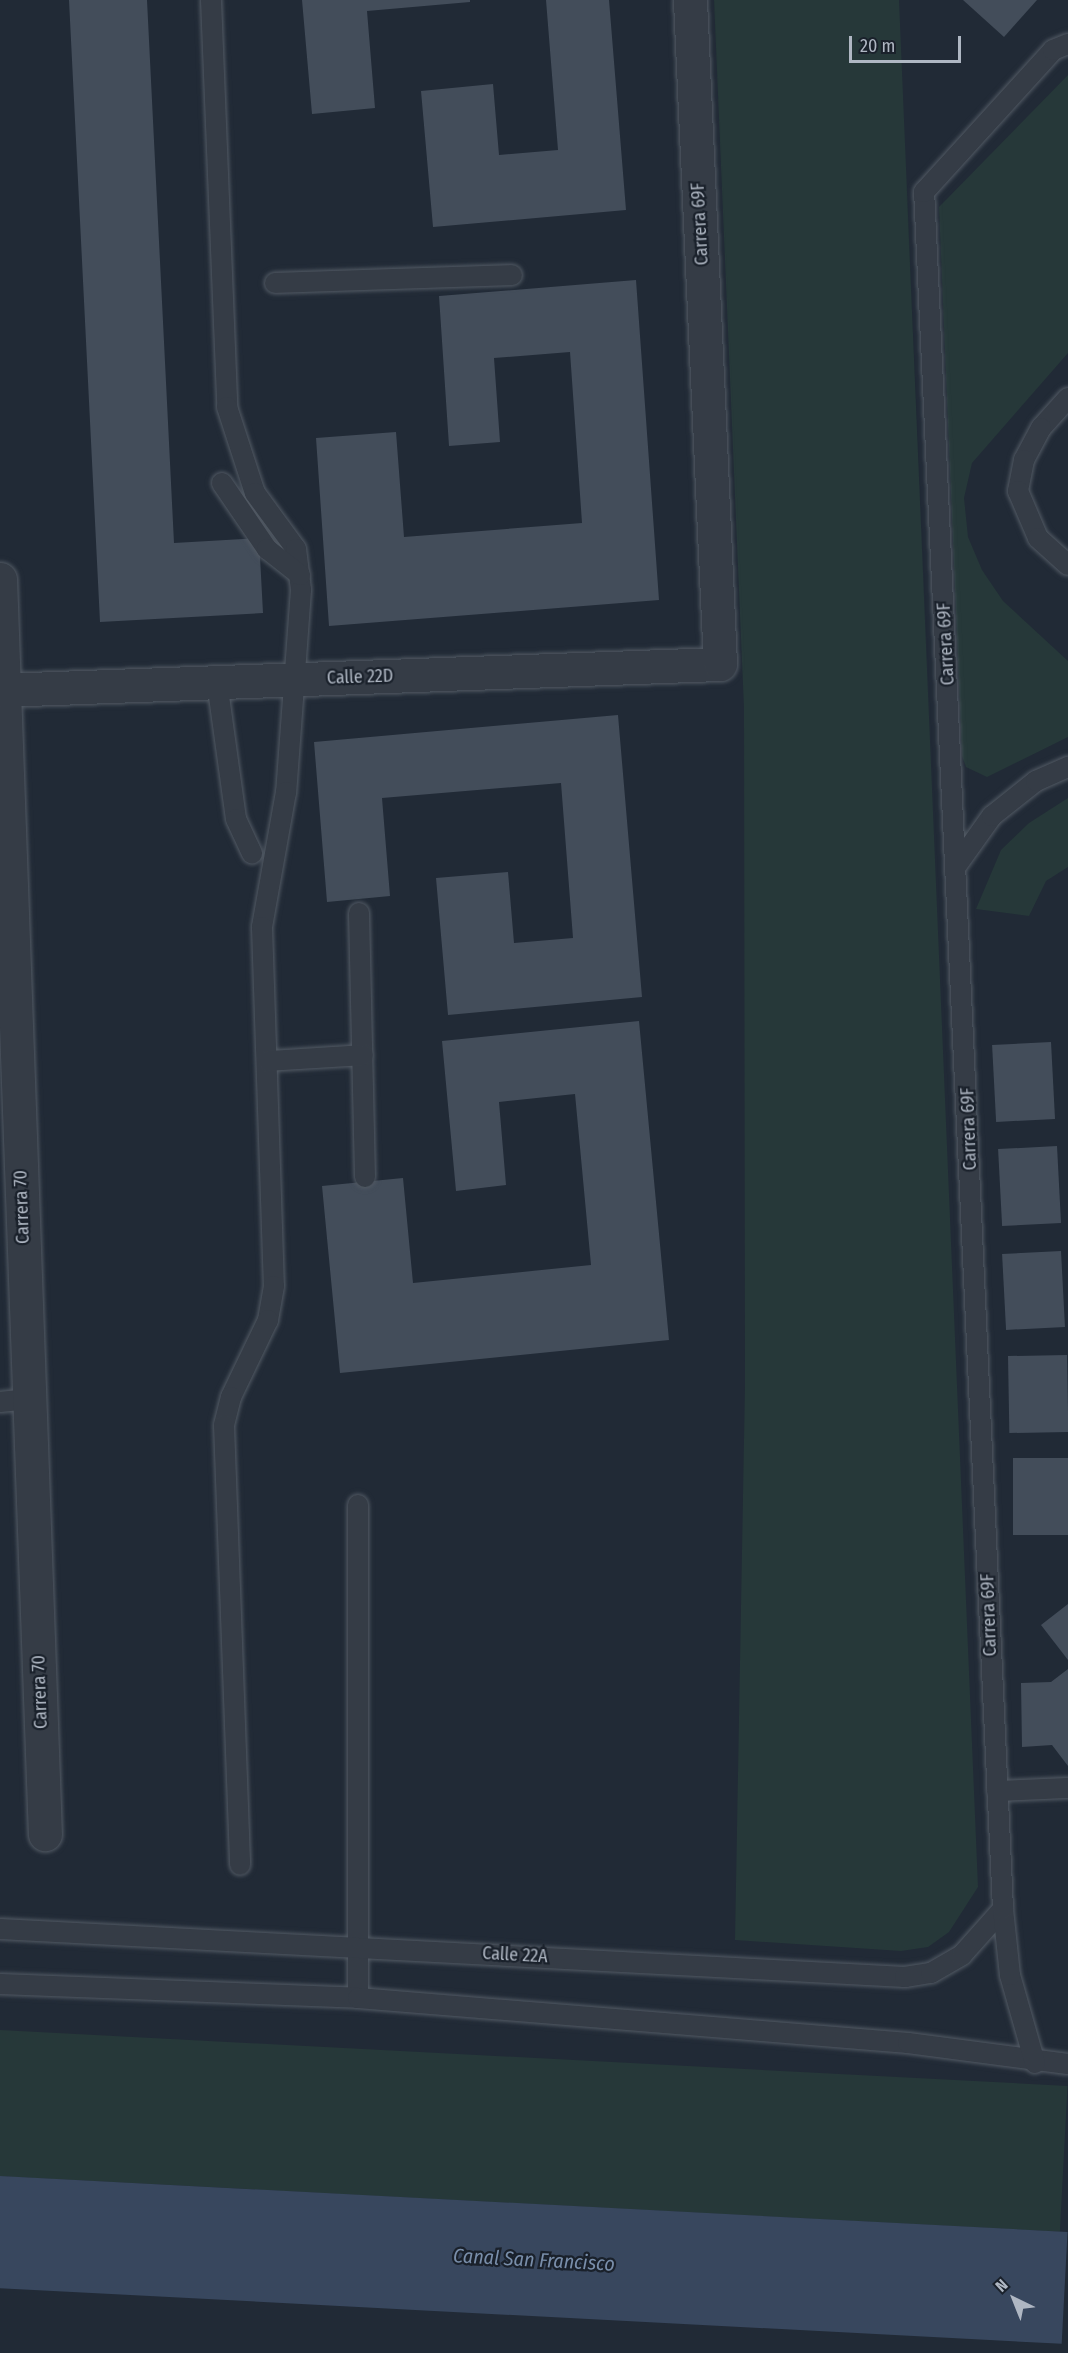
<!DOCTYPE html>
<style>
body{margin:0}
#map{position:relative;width:1068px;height:2353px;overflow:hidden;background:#212a36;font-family:"Fira Sans Condensed",sans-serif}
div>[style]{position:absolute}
.green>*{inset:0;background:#263839;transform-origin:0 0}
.water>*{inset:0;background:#38475e;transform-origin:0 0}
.building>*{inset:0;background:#434d5a;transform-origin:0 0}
.roads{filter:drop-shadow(0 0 2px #525a64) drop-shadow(0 0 2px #525a64)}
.lane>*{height:20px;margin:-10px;padding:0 10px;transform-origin:10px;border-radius:10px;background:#353c46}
.street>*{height:33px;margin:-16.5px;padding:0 16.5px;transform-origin:16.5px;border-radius:16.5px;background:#353c46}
span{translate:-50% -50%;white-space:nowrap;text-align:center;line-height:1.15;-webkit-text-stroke:4.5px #1a212b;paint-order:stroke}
.street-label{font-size:18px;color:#afb7c3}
.water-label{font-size:20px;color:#798eaa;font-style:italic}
.north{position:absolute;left:984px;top:2269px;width:60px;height:60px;-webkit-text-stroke:4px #1a212b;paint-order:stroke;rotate:317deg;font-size:16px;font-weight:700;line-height:24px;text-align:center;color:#afb7c3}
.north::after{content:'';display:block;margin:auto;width:21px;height:27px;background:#afb7c3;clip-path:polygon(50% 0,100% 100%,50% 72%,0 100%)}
.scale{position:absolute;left:849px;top:36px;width:112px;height:27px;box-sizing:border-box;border:3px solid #afb7c3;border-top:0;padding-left:8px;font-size:18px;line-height:21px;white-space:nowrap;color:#afb7c3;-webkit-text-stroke:4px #1a212b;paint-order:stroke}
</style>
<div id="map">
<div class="green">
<i style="clip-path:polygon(714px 0,899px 0,978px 1887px,949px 1932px,928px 1947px,901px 1951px,735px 1940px,745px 1385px,744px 708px)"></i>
<i style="clip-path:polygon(1068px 75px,1068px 353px,972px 463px,964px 498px,968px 537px,982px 570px,1003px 601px,1068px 661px,1068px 737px,987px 777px,966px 767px,962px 756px,939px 207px)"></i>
<i style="clip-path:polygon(1068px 798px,1068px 867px,1046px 881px,1029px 916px,976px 909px,1001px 850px,1029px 823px)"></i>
<i style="left:0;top:2030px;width:1069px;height:146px;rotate:3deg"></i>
</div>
<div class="water">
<i style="left:0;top:2176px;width:1069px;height:112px;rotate:3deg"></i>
</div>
<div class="building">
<i style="clip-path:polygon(69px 0,147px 0,174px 543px,259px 538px,263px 613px,100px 622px)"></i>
<i style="clip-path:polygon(302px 0,470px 0,470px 2px,367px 11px,375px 108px,312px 114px)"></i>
<i style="clip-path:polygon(546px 0,609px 0,626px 210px,433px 227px,421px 91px,493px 84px,499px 155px,558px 150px)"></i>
<i style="clip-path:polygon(963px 0,1037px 0,1004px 37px)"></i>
<i style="clip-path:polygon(636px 280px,659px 600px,329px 626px,316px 438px,396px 432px,404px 537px,582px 523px,570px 352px,494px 358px,500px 442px,449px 446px,439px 296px)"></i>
<i style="clip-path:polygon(618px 715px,642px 997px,448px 1015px,436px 878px,508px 872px,514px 943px,573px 938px,561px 783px,382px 798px,390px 896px,327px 902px,314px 742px)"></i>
<i style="clip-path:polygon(639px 1021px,669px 1340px,340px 1373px,322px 1186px,403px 1178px,413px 1283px,591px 1265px,575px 1094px,499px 1102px,506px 1185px,456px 1191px,442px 1041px)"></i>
<i style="left:1051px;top:1042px;width:77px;height:59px;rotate:87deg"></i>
<i style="left:1057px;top:1146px;width:77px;height:59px;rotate:87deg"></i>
<i style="left:1061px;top:1251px;width:76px;height:59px;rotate:87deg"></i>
<i style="left:1067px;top:1355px;width:77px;height:59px;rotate:89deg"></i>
<i style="left:1068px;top:1458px;width:77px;height:55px;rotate:90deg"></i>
<i style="clip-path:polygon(1068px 1604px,1068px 1660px,1041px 1625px)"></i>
<i style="clip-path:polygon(1068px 1669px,1068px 1766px,1052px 1745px,1022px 1747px,1021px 1683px,1051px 1682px)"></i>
</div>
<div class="roads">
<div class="lane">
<i style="left:211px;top:0;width:407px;rotate:87.7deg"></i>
<i style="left:227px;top:407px;width:90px;rotate:72deg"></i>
<i style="left:255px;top:493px;width:69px;rotate:53.8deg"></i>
<i style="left:296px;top:549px;width:41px;rotate:83deg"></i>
<i style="left:301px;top:590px;width:203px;rotate:94.2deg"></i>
<i style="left:286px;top:792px;width:137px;rotate:100.1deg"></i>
<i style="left:262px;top:927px;width:359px;rotate:88.1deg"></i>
<i style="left:274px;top:1286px;width:35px;rotate:100deg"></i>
<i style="left:268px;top:1320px;width:85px;rotate:115.7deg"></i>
<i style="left:231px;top:1397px;width:29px;rotate:104deg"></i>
<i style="left:224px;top:1425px;width:440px;rotate:87.9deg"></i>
<i style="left:275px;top:283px;width:237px;rotate:-1.9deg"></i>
<i style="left:1068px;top:398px;width:40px;rotate:132deg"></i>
<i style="left:1041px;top:428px;width:36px;rotate:118deg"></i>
<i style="left:1024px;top:460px;width:32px;rotate:101deg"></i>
<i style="left:1018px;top:491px;width:51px;rotate:66.9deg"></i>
<i style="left:1038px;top:538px;width:40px;rotate:42deg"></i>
<i style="left:222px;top:483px;width:80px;rotate:55.7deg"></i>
<i style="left:267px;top:549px;width:42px;rotate:38.2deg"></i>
<i style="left:217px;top:682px;width:138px;rotate:82.1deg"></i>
<i style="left:236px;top:819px;width:38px;rotate:65deg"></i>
<i style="left:957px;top:865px;width:60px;rotate:-54.5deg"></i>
<i style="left:992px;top:816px;width:56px;rotate:-38.5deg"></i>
<i style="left:1036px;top:781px;width:35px;rotate:-24deg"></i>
<i style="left:359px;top:913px;width:264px;rotate:88.7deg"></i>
<i style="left:268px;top:1061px;width:95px;rotate:-3.6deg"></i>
<i style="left:0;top:1402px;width:29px;rotate:-6deg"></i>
<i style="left:358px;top:1505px;width:493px;rotate:90deg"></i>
<i style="left:997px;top:1791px;width:71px;rotate:-2.4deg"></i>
<i style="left:0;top:1929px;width:906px;rotate:3.04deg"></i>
<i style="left:905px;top:1977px;width:26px;rotate:-9deg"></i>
<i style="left:931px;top:1973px;width:36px;rotate:-30deg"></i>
<i style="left:962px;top:1955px;width:62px;rotate:-48.3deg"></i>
<i style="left:0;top:1984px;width:358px;rotate:2.2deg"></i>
<i style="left:358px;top:1998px;width:552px;rotate:4.68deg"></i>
<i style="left:908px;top:2043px;width:161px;rotate:7.5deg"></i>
<i style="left:1035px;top:2063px;width:91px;rotate:-105.9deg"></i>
<i style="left:1010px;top:1975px;width:66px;rotate:-96.1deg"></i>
<i style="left:1003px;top:1909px;width:1719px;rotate:-92.63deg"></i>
<i style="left:924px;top:192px;width:192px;rotate:-47.7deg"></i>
<i style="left:1053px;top:50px;width:16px;rotate:-22deg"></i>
</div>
<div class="street">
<i style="left:0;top:579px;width:1256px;rotate:87.95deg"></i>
<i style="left:0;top:690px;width:720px;rotate:-2.07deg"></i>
<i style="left:720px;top:664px;width:665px;rotate:-92.59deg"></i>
</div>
</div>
<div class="street-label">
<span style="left:700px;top:224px;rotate:-93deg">Carrera 69F</span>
<span style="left:946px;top:644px;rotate:-93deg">Carrera 69F</span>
<span style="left:360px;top:677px;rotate:-2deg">Calle 22D</span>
<span style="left:969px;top:1129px;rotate:-92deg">Carrera 69F</span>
<span style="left:22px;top:1207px;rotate:-92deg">Carrera 70</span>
<span style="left:989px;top:1615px;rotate:-92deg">Carrera 69F</span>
<span style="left:40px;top:1692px;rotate:-92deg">Carrera 70</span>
<span style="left:515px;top:1955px;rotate:3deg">Calle 22A</span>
</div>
<div class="water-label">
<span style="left:534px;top:2260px;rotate:3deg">Canal San Francisco</span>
</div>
<div class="north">N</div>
<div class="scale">20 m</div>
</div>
